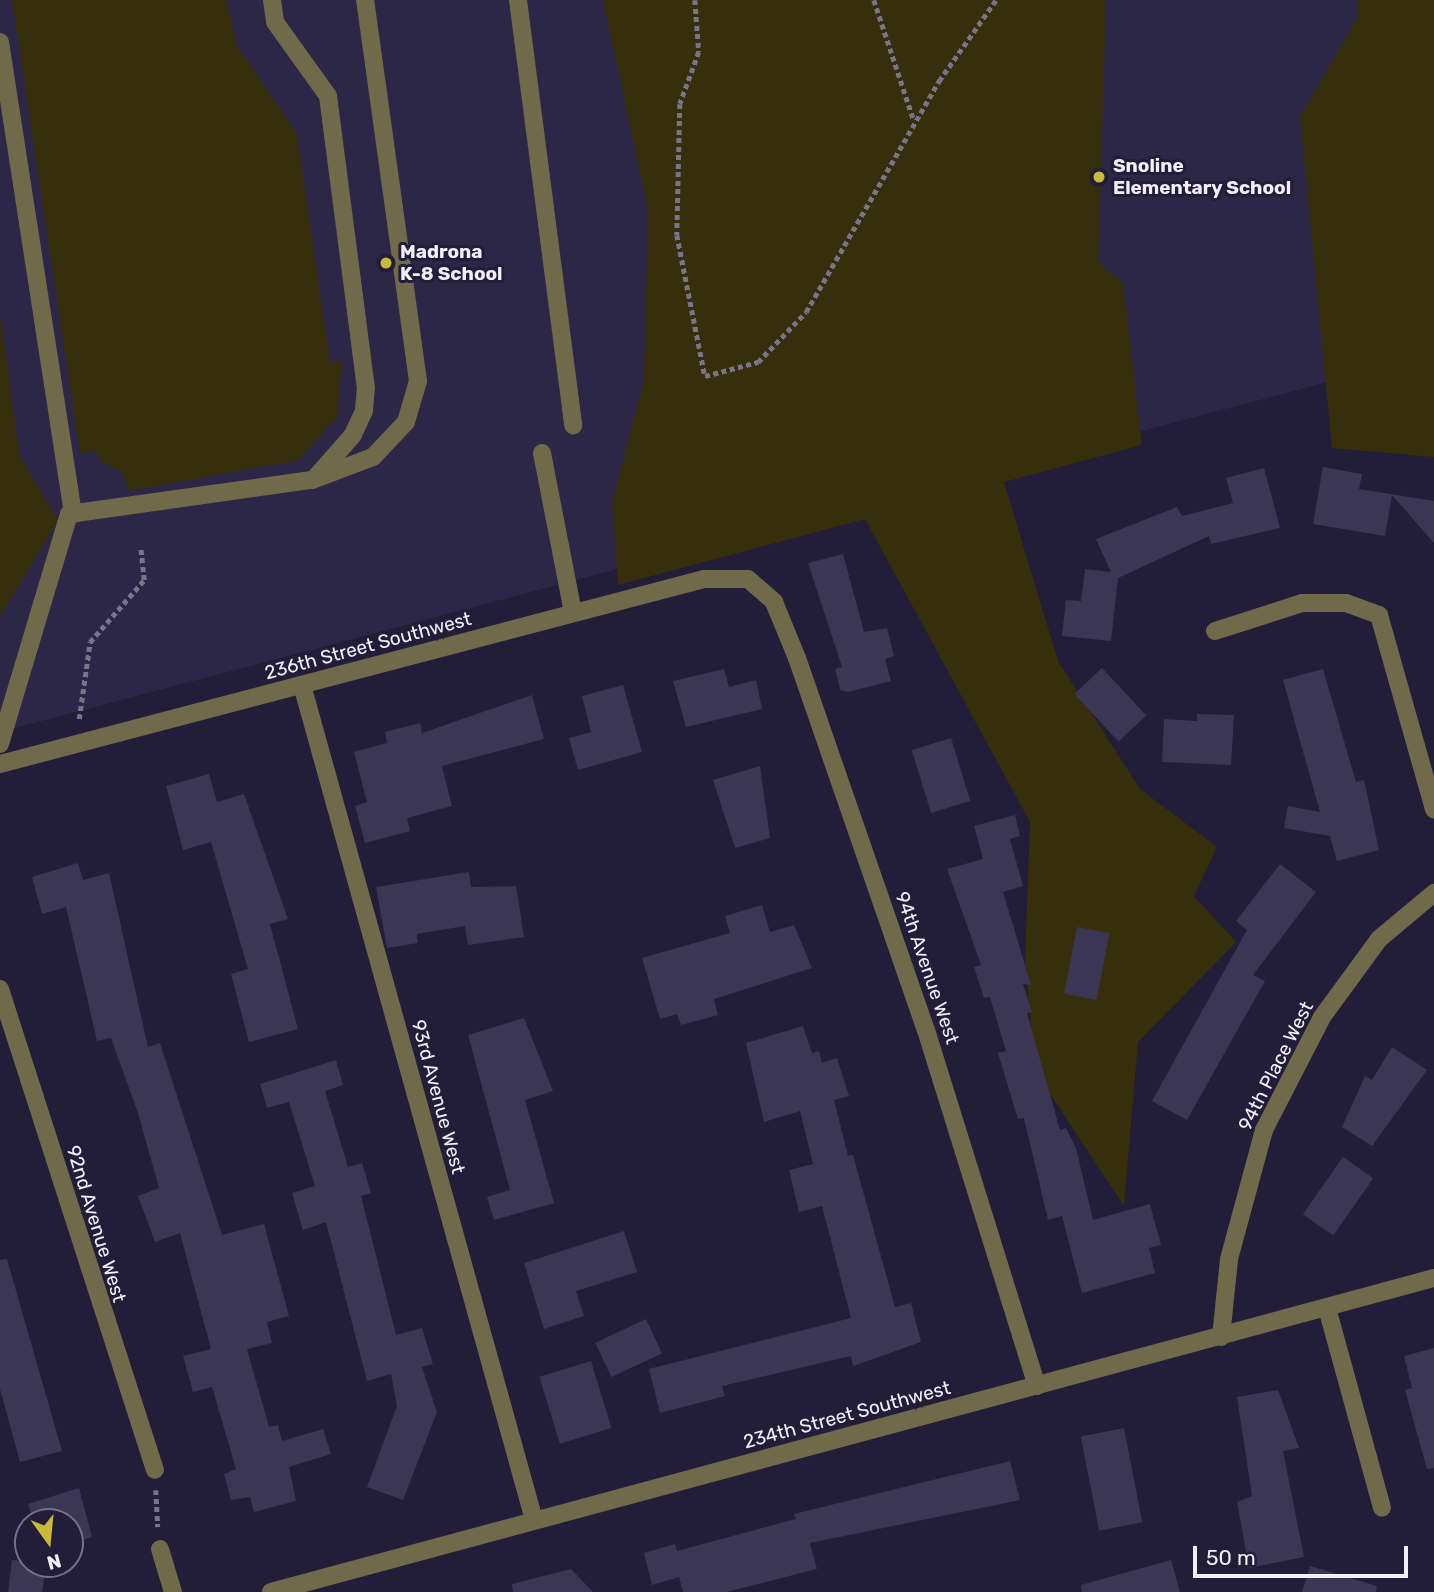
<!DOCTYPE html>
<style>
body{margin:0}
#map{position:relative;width:1434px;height:1592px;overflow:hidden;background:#221d38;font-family:Rubik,sans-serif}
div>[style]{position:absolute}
.built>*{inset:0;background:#2c2647}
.green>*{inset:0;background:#35300b}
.building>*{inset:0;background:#3b3653;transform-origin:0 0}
.path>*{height:4.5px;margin-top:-2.25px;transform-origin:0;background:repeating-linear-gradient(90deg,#78748a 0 5px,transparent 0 8.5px)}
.service>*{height:18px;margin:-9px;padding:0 9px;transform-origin:9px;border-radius:9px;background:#6e6a4a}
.minor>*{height:18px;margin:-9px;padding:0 9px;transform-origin:9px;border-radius:9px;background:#6e6a4a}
.tertiary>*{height:18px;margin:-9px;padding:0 9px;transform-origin:9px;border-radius:9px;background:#6e6a4a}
.dots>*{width:19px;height:19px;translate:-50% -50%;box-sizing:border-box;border:4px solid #221d38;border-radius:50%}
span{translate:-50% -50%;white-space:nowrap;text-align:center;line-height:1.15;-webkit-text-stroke:6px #221d38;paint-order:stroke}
.poi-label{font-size:19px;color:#f1effe;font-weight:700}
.left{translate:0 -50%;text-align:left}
.street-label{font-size:19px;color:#f1effe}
.north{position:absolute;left:14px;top:1508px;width:70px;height:70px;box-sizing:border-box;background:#221d38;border:2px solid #757187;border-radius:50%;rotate:165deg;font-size:19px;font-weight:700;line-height:28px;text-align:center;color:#f1effe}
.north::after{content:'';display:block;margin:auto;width:24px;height:32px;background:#caba3a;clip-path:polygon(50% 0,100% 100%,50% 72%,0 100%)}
.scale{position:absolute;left:1193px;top:1546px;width:215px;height:32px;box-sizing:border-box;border:4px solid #f1effe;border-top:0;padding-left:9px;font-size:21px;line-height:24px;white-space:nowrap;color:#f1effe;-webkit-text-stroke:5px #221d38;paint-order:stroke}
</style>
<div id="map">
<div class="built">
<i style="clip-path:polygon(0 0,1434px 0,1434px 354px,0 732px)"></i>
</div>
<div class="green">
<i style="clip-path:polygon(12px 0,227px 0,236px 44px,297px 134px,330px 363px,342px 361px,337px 416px,299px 460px,128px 491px,123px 473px,100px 461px,97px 451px,80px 453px)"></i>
<i style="clip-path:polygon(603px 0,1106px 0,1098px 262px,1123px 283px,1142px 445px,1004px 482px,1058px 661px,1140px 789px,1217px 847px,1194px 896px,1236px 942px,1138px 1042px,1124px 1206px,1035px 1071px,1025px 957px,1030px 822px,865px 519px,618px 585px,612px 503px,644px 380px,648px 210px)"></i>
<i style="clip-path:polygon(1357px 0,1434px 0,1434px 457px,1332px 448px,1300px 117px,1357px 18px)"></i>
<i style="clip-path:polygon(0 315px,20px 457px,58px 520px,0 617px)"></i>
</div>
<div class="building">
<i style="clip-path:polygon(1323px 467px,1362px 474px,1359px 489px,1434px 501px,1434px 543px,1392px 495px,1385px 536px,1313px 524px)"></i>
<i style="clip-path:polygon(1264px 468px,1280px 528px,1211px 544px,1209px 536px,1118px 578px,1111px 641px,1062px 636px,1066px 600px,1081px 601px,1085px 569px,1111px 572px,1096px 539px,1177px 507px,1182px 516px,1233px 503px,1226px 478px)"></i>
<i style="clip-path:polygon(843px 554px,864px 632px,887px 628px,894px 656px,885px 659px,891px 681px,848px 692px,840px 690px,835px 669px,842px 667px,808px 563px)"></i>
<i style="left:1102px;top:668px;width:65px;height:38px;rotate:47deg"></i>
<i style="clip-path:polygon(724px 669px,729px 687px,756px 680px,762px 709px,686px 727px,673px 681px)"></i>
<i style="clip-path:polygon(1323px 669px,1356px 782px,1364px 780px,1379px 850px,1337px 861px,1330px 836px,1284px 828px,1288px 806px,1320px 812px,1283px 680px)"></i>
<i style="clip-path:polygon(623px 685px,642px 752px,578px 770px,569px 738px,591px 732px,582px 696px)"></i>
<i style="clip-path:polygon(532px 695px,544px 739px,442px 766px,452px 806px,407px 818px,410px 831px,365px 843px,355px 806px,367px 802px,354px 752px,387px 743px,385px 732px,420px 723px,422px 733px)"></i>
<i style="clip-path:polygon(1197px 714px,1234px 715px,1231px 765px,1162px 762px,1164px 719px,1197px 721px)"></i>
<i style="left:951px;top:738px;width:66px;height:41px;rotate:73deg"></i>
<i style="clip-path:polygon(760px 766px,770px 838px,735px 848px,713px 780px)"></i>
<i style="clip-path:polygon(209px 774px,217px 802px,244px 794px,288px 919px,270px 924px,298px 1029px,249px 1042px,231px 974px,248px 969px,211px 842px,183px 850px,166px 786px)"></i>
<i style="clip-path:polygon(1015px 815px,1020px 836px,1010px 839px,1023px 886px,1003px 892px,1031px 985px,1023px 984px,1032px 1012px,1027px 1013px,1060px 1130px,1066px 1128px,1076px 1148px,1093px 1220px,1150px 1204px,1161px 1245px,1149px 1248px,1155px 1273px,1082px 1293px,1062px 1216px,1048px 1220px,1024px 1118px,1018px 1119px,998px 1053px,1006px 1051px,990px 997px,984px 998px,974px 967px,981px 965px,947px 869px,983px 859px,974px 826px)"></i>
<i style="clip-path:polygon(78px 863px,83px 880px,109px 873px,148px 1047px,160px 1043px,222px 1235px,264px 1224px,289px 1316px,267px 1322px,272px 1343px,247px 1349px,269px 1427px,278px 1425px,282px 1441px,323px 1429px,331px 1454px,289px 1467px,296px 1501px,254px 1512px,250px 1497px,231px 1500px,224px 1474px,236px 1469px,212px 1387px,193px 1392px,183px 1356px,211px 1349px,180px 1233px,155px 1242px,138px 1196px,159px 1188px,138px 1113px,111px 1038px,97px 1041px,66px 907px,42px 914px,32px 877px)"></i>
<i style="clip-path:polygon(1280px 864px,1316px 892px,1253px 975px,1265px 981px,1187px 1120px,1152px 1101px,1247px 930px,1236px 921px)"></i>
<i style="clip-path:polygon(469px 872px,471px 887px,516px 886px,524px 937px,468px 945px,465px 926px,417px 934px,418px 943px,387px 948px,376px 887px)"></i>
<i style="clip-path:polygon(762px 905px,770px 932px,794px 925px,812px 968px,714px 999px,718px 1015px,681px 1025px,677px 1014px,660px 1019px,642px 958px,730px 933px,725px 916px)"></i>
<i style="left:1077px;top:927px;width:33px;height:68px;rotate:11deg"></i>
<i style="clip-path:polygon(524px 1018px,553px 1091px,525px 1100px,554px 1203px,494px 1220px,487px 1197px,510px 1190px,468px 1035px)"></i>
<i style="clip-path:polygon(803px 1026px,812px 1053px,819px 1051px,822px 1063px,837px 1058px,849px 1096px,834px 1100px,848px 1156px,853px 1155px,895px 1307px,911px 1303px,921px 1342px,853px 1366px,851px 1356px,722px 1386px,725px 1396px,660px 1413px,649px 1369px,851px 1318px,822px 1206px,799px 1212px,789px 1170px,813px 1164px,800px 1111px,764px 1122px,746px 1043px)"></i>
<i style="clip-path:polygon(1392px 1047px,1427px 1070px,1372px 1146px,1342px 1127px,1365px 1076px,1372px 1080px)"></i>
<i style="clip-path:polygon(336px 1060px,343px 1085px,325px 1091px,348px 1167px,362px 1163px,371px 1193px,361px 1196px,396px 1335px,422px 1328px,433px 1364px,422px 1367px,437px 1412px,403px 1500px,367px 1487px,397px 1406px,391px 1374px,367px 1381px,326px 1222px,303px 1230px,292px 1193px,315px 1186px,289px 1102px,267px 1108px,260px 1084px)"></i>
<i style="left:1343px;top:1157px;width:37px;height:70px;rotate:35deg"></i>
<i style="clip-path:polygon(624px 1231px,637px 1272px,576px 1291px,584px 1316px,544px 1329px,524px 1263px)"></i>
<i style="clip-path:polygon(7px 1259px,62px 1451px,20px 1462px,0 1389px,0 1260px)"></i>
<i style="left:646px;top:1319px;width:38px;height:56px;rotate:65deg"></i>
<i style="clip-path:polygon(1434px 1348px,1434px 1468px,1427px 1469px,1405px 1390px,1412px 1388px,1404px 1356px)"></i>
<i style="left:591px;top:1361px;width:70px;height:54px;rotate:73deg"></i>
<i style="clip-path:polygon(1278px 1390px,1299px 1448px,1283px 1451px,1304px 1557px,1249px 1568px,1237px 1502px,1252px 1496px,1237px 1397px)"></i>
<i style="left:1124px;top:1428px;width:96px;height:44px;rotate:79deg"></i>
<i style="clip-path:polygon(1010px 1461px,1020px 1500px,810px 1543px,817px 1569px,726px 1592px,683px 1592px,679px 1577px,652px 1585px,644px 1553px,675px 1544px,677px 1551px,796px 1519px,794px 1514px)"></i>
<i style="clip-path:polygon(79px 1488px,92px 1537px,70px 1544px,70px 1522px,34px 1522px,28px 1504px)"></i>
<i style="left:12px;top:1560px;width:34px;height:32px;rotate:7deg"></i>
<i style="clip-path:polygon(1171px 1560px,1180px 1592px,1082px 1592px,1081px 1585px)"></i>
<i style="clip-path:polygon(1310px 1566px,1377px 1586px,1376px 1592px,1302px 1592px)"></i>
<i style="clip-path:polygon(571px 1569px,593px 1592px,513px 1592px,512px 1584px)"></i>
</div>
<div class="path">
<i style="left:695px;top:0;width:52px;rotate:85.6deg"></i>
<i style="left:699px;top:52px;width:55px;rotate:110.1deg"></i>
<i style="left:680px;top:104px;width:131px;rotate:91.3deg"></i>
<i style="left:677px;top:235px;width:144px;rotate:78.8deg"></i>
<i style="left:705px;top:376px;width:55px;rotate:-14.8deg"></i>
<i style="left:758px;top:362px;width:69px;rotate:-46.2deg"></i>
<i style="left:806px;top:312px;width:267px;rotate:-60.1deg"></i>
<i style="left:939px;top:81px;width:99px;rotate:-54.9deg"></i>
<i style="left:874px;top:0;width:127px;rotate:71.7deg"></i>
<i style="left:79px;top:719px;width:78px;rotate:-81.9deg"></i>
<i style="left:90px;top:642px;width:82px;rotate:-48.9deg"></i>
<i style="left:144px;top:580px;width:31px;rotate:-96deg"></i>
<i style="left:156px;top:1490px;width:37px;rotate:87deg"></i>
</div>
<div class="service">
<i style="left:272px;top:0;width:22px;rotate:82deg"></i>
<i style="left:275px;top:22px;width:91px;rotate:54.4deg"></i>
<i style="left:328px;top:96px;width:293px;rotate:82.6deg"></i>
<i style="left:366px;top:387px;width:24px;rotate:95deg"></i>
<i style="left:364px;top:411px;width:26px;rotate:115deg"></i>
<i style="left:353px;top:435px;width:56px;rotate:131.4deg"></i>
<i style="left:518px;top:0;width:429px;rotate:82.6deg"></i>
<i style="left:0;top:42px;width:478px;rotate:81.2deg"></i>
<i style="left:542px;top:453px;width:163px;rotate:79deg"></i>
<i style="left:0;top:744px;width:240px;rotate:-73.3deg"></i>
<i style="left:69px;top:514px;width:245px;rotate:-8deg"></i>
<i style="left:312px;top:480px;width:65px;rotate:-20.7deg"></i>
<i style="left:373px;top:457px;width:48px;rotate:-46.7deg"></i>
<i style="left:406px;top:422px;width:43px;rotate:-73.7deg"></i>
<i style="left:418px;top:381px;width:385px;rotate:-97.9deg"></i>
</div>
<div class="minor">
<i style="left:748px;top:579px;width:35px;rotate:41deg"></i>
<i style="left:774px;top:602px;width:61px;rotate:67.7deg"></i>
<i style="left:797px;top:658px;width:394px;rotate:70.9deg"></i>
<i style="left:926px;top:1030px;width:373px;rotate:72.7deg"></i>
<i style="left:1215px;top:631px;width:91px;rotate:-17.8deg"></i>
<i style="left:1302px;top:603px;width:44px"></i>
<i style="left:1346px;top:603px;width:35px;rotate:20deg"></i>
<i style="left:1379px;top:615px;width:202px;rotate:74.2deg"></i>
<i style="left:302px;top:685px;width:867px;rotate:74.47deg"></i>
<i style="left:0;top:989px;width:505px;rotate:72.14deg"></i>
<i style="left:1327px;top:1308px;width:207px;rotate:74.6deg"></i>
<i style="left:1221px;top:1337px;width:78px;rotate:-84.1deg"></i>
<i style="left:1229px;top:1259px;width:134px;rotate:-74.8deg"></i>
<i style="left:1264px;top:1130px;width:127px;rotate:-62.8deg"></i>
<i style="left:1322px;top:1017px;width:97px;rotate:-53.8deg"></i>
<i style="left:1379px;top:939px;width:72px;rotate:-39.9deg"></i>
<i style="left:160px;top:1549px;width:45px;rotate:73.2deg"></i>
<i style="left:271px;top:1592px;width:1205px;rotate:-15.11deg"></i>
</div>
<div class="tertiary">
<i style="left:0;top:764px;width:728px;rotate:-14.72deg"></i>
<i style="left:704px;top:579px;width:44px"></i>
</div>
<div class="dots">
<i style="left:1099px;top:177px;background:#caba3a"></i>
<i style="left:386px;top:263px;background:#caba3a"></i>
</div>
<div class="poi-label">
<span class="left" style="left:1113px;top:177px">Snoline<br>Elementary School</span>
<span class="left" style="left:400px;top:263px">Madrona<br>K-8 School</span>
</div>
<div class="street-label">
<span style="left:368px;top:646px;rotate:-15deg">236th Street Southwest</span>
<span style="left:927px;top:968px;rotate:71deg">94th Avenue West</span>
<span style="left:1276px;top:1066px;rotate:-63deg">94th Place West</span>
<span style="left:438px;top:1097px;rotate:75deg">93rd Avenue West</span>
<span style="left:96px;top:1224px;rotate:73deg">92nd Avenue West</span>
<span style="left:847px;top:1415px;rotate:-15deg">234th Street Southwest</span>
</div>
<div class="north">N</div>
<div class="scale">50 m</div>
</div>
